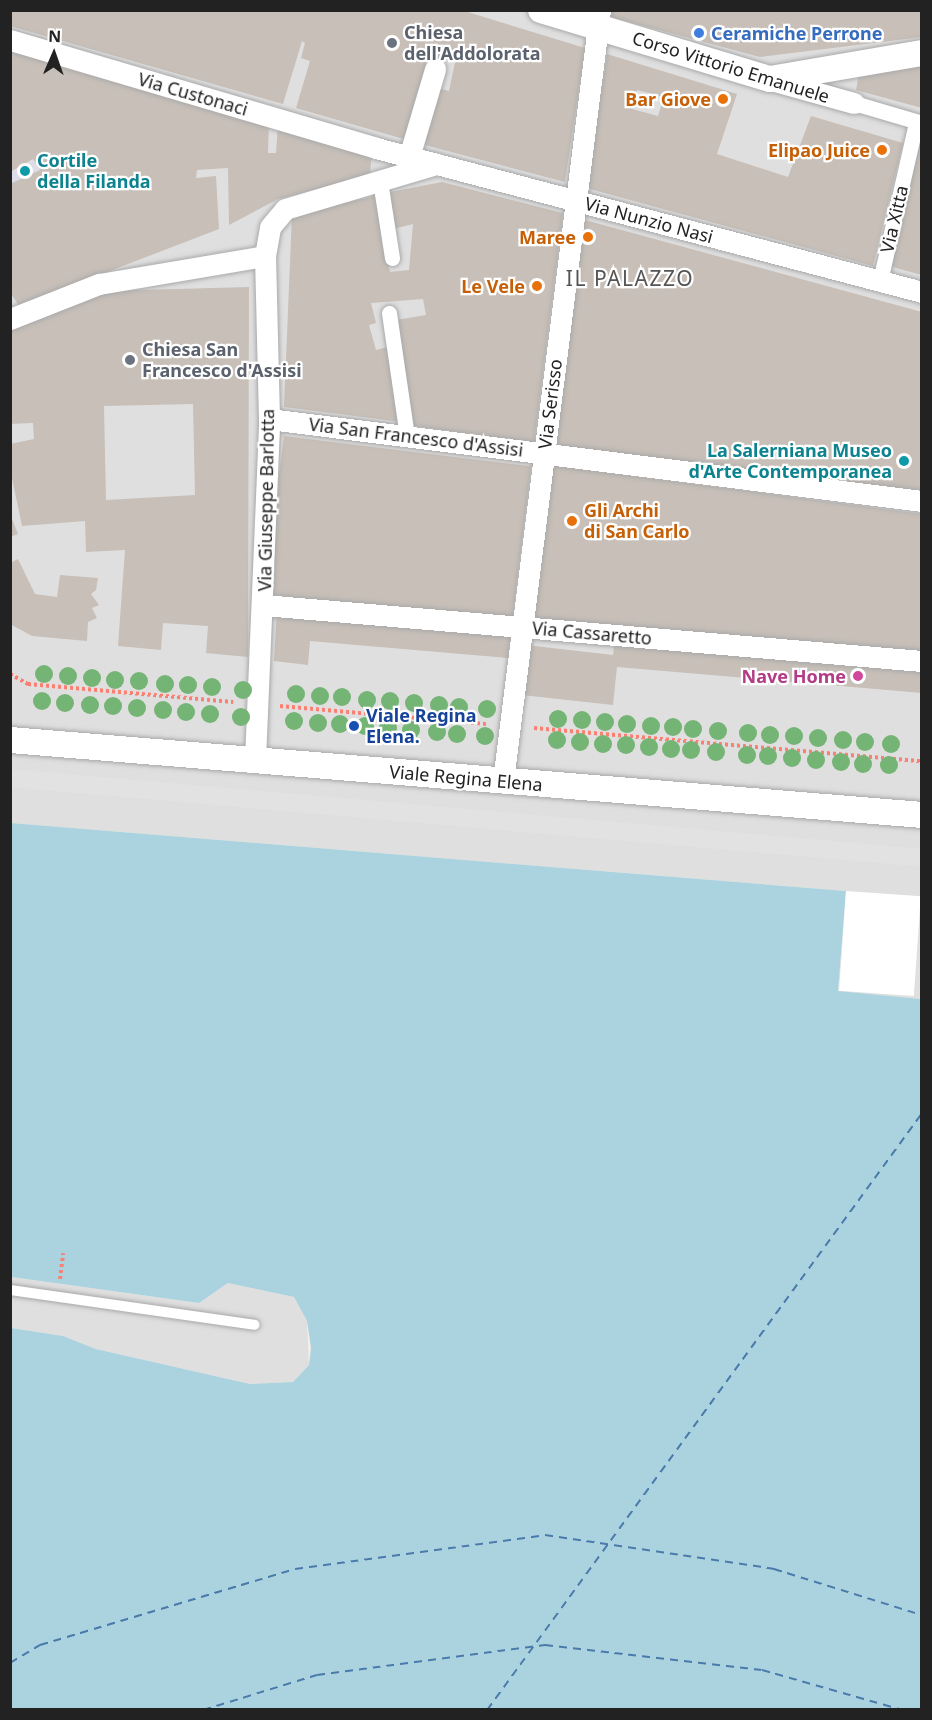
<!DOCTYPE html>
<style>
body{margin:0}
#map{position:relative;width:932px;height:1720px;overflow:hidden;background:#f2efe9;font-family:"Noto Sans",sans-serif}
div>[style]{position:absolute}
.residential>*{inset:0;background:#e0dfdf}
.parking>*{inset:0;background:#e2e2e2;transform-origin:0 0}
.plaza>*{inset:0;background:#dddde8}
.water>*{inset:0;background:#aad3df}
.pier>*{inset:0;background:#fff;transform-origin:0 0}
.ferry>*{height:1.5px;margin-top:-0.75px;transform-origin:0;background:repeating-linear-gradient(90deg,#4a7aab 0 8px,transparent 0 14px)}
.building>*{inset:0;background:#c7bfb8;transform-origin:0 0}
.path>*{height:4px;margin-top:-2px;transform-origin:0;background:repeating-linear-gradient(90deg,#fa8072 0 3px,transparent 0 6px)}
.roads{filter:drop-shadow(0 0 2px #a9a9a9) drop-shadow(0 0 2px #a9a9a9)}
.service>*{height:10px;margin:-5px;padding:0 5px;transform-origin:5px;border-radius:5px;background:#fff}
.pedestrian>*{height:15px;margin:-7.5px;padding:0 7.5px;transform-origin:7.5px;border-radius:7.5px;background:#fff}
.minor>*{height:21px;margin:-10.5px;padding:0 10.5px;transform-origin:10.5px;border-radius:10.5px;background:#fff}
.tertiary>*{height:26px;margin:-13px;padding:0 13px;transform-origin:13px;border-radius:13px;background:#fff}
.trees>*{width:18px;height:18px;margin:-9px;border-radius:50%;background:#74b475}
.dots>*{width:16px;height:16px;translate:-50% -50%;box-sizing:border-box;border:3px solid #fff;border-radius:50%}
span{translate:-50% -50%;white-space:nowrap;text-align:center;line-height:1.15;-webkit-text-stroke:4.5px #fff;paint-order:stroke}
.worship-label{font-size:18px;color:#5b616d;font-weight:700}
.left{translate:0 -50%;text-align:left}
.shop-label{font-size:18px;color:#366cbe;font-weight:700}
.street-label{font-size:18px;color:#222}
.food-label{font-size:18px;color:#c56008;font-weight:700}
.right{translate:-100% -50%;text-align:right}
.culture-label{font-size:18px;color:#0d838f;font-weight:700}
.hotel-label{font-size:18px;color:#b23c85;font-weight:700}
.transit-label{font-size:18px;color:#164399;font-weight:700}
.quarter-label{font-size:21px;color:#555;letter-spacing:1.5px}
.frame{position:absolute;inset:0;border:12px solid #222;pointer-events:none}
.north{position:absolute;left:24px;top:24px;width:60px;height:60px;-webkit-text-stroke:4px #fff;paint-order:stroke;rotate:2deg;font-size:16px;font-weight:700;line-height:24px;text-align:center;color:#222}
.north::after{content:'';display:block;margin:auto;width:21px;height:27px;background:#222;clip-path:polygon(50% 0,100% 100%,50% 72%,0 100%)}
</style>
<div id="map">
<div class="residential">
<i style="clip-path:polygon(10px 11px,921px 11px,921px 999px,838px 991px,846px 891px,11px 823px)"></i>
<i style="clip-path:polygon(11px 1277px,199px 1303px,228px 1283px,294px 1297px,307px 1321px,309px 1365px,293px 1382px,250px 1384px,96px 1349px,63px 1336px,11px 1328px)"></i>
</div>
<div class="parking">
<i style="left:10px;top:769px;width:914px;height:18px;rotate:5deg"></i>
</div>
<div class="plaza">
<i style="clip-path:polygon(33px 159px,40px 170px,11px 184px,11px 172px)"></i>
</div>
<div class="water">
<i style="clip-path:polygon(11px 823px,846px 891px,838px 991px,921px 999px,921px 1709px,11px 1709px,11px 1328px,63px 1336px,96px 1349px,250px 1384px,293px 1382px,309px 1365px,311px 1348px,307px 1321px,294px 1297px,228px 1283px,199px 1303px,11px 1277px)"></i>
</div>
<div class="pier">
<i style="left:846px;top:891px;width:75px;height:100px;rotate:4deg"></i>
</div>
<div class="ferry">
<i style="left:10px;top:1663px;width:35px;rotate:-31deg"></i>
<i style="left:40px;top:1645px;width:266px;rotate:-16.6deg"></i>
<i style="left:295px;top:1569px;width:252px;rotate:-7.7deg"></i>
<i style="left:545px;top:1535px;width:232px;rotate:8.4deg"></i>
<i style="left:774px;top:1569px;width:155px;rotate:17.3deg"></i>
<i style="left:203px;top:1710px;width:119px;rotate:-17.1deg"></i>
<i style="left:317px;top:1675px;width:230px;rotate:-7.5deg"></i>
<i style="left:545px;top:1645px;width:218px;rotate:6.6deg"></i>
<i style="left:762px;top:1670px;width:146px;rotate:15.9deg"></i>
<i style="left:487px;top:1710px;width:739px;rotate:-53.92deg"></i>
</div>
<div class="building">
<i style="clip-path:polygon(10px 10px,461px 10px,585px 48px,565px 182px,421px 144px,435px 87px,449px 91px,455px 62px,440px 57px,407px 140px,296px 108px,310px 61px,301px 58px,305px 43px,302px 41px,283px 104px,10px 26px)"></i>
<i style="clip-path:polygon(608px 10px,922px 10px,922px 37px,760px 57px,607px 16px)"></i>
<i style="clip-path:polygon(10px 47px,269px 121px,268px 153px,276px 153px,278px 124px,372px 149px,370px 175px,278px 199px,229px 225px,228px 168px,197px 170px,196px 178px,216px 176px,219px 229px,19px 306px,10px 292px,10px 184px,40px 170px,33px 159px,10px 172px)"></i>
<i style="clip-path:polygon(evenodd,607px 54px,737px 94px,717px 154px,788px 177px,811px 116px,903px 143px,873px 266px,586px 188px,607px 54px,637px 90px,664px 97px,658px 116px,632px 109px,637px 90px)"></i>
<i style="clip-path:polygon(922px 60px,922px 108px,856px 90px,860px 68px)"></i>
<i style="clip-path:polygon(916px 144px,922px 145px,922px 275px,889px 266px)"></i>
<i style="clip-path:polygon(442px 182px,563px 213px,534px 443px,409px 425px,396px 320px,426px 315px,423px 299px,371px 303px,376px 323px,369px 325px,376px 350px,391px 346px,402px 422px,284px 407px,292px 214px,376px 196px,390px 272px,409px 270px,413px 224px,393px 229px,390px 192px)"></i>
<i style="clip-path:polygon(585px 220px,922px 312px,922px 491px,554px 445px)"></i>
<i style="clip-path:polygon(evenodd,249px 287px,248px 657px,206px 653px,208px 626px,163px 623px,161px 650px,118px 646px,125px 550px,86px 552px,85px 521px,22px 526px,10px 469px,10px 444px,34px 439px,33px 423px,10px 424px,10px 328px,102px 291px,249px 287px,193px 404px,195px 495px,106px 500px,104px 406px,193px 404px)"></i>
<i style="left:284px;top:436px;width:249px;height:159px;rotate:7deg"></i>
<i style="clip-path:polygon(548px 465px,922px 514px,920px 652px,531px 620px)"></i>
<i style="clip-path:polygon(10px 514px,18px 534px,10px 537px)"></i>
<i style="clip-path:polygon(18px 559px,35px 594px,57px 597px,60px 575px,98px 578px,96px 590px,91px 594px,99px 605px,92px 608px,97px 618px,88px 622px,87px 641px,32px 636px,10px 624px,10px 563px)"></i>
<i style="clip-path:polygon(277px 609px,511px 632px,508px 658px,310px 641px,308px 665px,274px 661px)"></i>
<i style="clip-path:polygon(615px 640px,922px 665px,922px 693px,617px 667px,613px 705px,522px 695px,526px 645px,613px 655px)"></i>
</div>
<div class="path">
<i style="left:10px;top:674px;width:21px;rotate:29deg"></i>
<i style="left:28px;top:684px;width:206px;rotate:5deg"></i>
<i style="left:280px;top:706px;width:208px;rotate:5deg"></i>
<i style="left:534px;top:728px;width:389px;rotate:4.9deg"></i>
<i style="left:60px;top:1279px;width:26px;rotate:-83deg"></i>
</div>
<div class="roads">
<div class="service">
<i style="left:10px;top:1290px;width:247px;rotate:8.1deg"></i>
</div>
<div class="pedestrian">
<i style="left:854px;top:103px;width:71px;rotate:16.4deg"></i>
<i style="left:380px;top:181px;width:78px;rotate:81.1deg"></i>
<i style="left:880px;top:281px;width:163px;rotate:-77.2deg"></i>
<i style="left:389px;top:313px;width:124px;rotate:81.7deg"></i>
</div>
<div class="minor">
<i style="left:10px;top:40px;width:382px;rotate:16.4deg"></i>
<i style="left:376px;top:148px;width:565px;rotate:14.77deg"></i>
<i style="left:771px;top:80px;width:86px;rotate:15.5deg"></i>
<i style="left:409px;top:157px;width:92px;rotate:-73.5deg"></i>
<i style="left:10px;top:319px;width:96px;rotate:-21.5deg"></i>
<i style="left:99px;top:284px;width:168px;rotate:-9.6deg"></i>
<i style="left:269px;top:419px;width:658px;rotate:7.16deg"></i>
<i style="left:263px;top:605px;width:661px;rotate:4.86deg"></i>
<i style="left:255px;top:760px;width:341px;rotate:-87.6deg"></i>
<i style="left:269px;top:419px;width:163px;rotate:-91.4deg"></i>
<i style="left:265px;top:256px;width:29px;rotate:-80deg"></i>
<i style="left:270px;top:227px;width:23px;rotate:-50deg"></i>
<i style="left:285px;top:209px;width:158px;rotate:-16.6deg"></i>
<i style="left:503px;top:781px;width:777px;rotate:-82.83deg"></i>
</div>
<div class="tertiary">
<i style="left:541px;top:10px;width:239px;rotate:16.8deg"></i>
<i style="left:770px;top:79px;width:154px;rotate:-9.7deg"></i>
<i style="left:10px;top:740px;width:915px;rotate:4.7deg"></i>
</div>
</div>
<div class="trees">
<i style="left:44px;top:674px"></i>
<i style="left:68px;top:676px"></i>
<i style="left:92px;top:678px"></i>
<i style="left:115px;top:680px"></i>
<i style="left:139px;top:681px"></i>
<i style="left:165px;top:684px"></i>
<i style="left:188px;top:685px"></i>
<i style="left:212px;top:687px"></i>
<i style="left:243px;top:690px"></i>
<i style="left:296px;top:694px"></i>
<i style="left:320px;top:696px"></i>
<i style="left:342px;top:697px"></i>
<i style="left:367px;top:700px"></i>
<i style="left:42px;top:701px"></i>
<i style="left:390px;top:701px"></i>
<i style="left:65px;top:703px"></i>
<i style="left:414px;top:703px"></i>
<i style="left:90px;top:705px"></i>
<i style="left:439px;top:705px"></i>
<i style="left:113px;top:706px"></i>
<i style="left:459px;top:707px"></i>
<i style="left:137px;top:708px"></i>
<i style="left:487px;top:709px"></i>
<i style="left:163px;top:710px"></i>
<i style="left:186px;top:712px"></i>
<i style="left:210px;top:714px"></i>
<i style="left:241px;top:717px"></i>
<i style="left:558px;top:719px"></i>
<i style="left:582px;top:720px"></i>
<i style="left:294px;top:721px"></i>
<i style="left:605px;top:722px"></i>
<i style="left:318px;top:723px"></i>
<i style="left:340px;top:724px"></i>
<i style="left:627px;top:724px"></i>
<i style="left:365px;top:726px"></i>
<i style="left:651px;top:726px"></i>
<i style="left:673px;top:727px"></i>
<i style="left:388px;top:728px"></i>
<i style="left:693px;top:729px"></i>
<i style="left:411px;top:730px"></i>
<i style="left:718px;top:731px"></i>
<i style="left:437px;top:732px"></i>
<i style="left:748px;top:733px"></i>
<i style="left:457px;top:734px"></i>
<i style="left:770px;top:735px"></i>
<i style="left:485px;top:736px"></i>
<i style="left:794px;top:736px"></i>
<i style="left:818px;top:738px"></i>
<i style="left:557px;top:740px"></i>
<i style="left:843px;top:740px"></i>
<i style="left:580px;top:742px"></i>
<i style="left:865px;top:742px"></i>
<i style="left:603px;top:744px"></i>
<i style="left:891px;top:744px"></i>
<i style="left:626px;top:745px"></i>
<i style="left:649px;top:747px"></i>
<i style="left:671px;top:749px"></i>
<i style="left:691px;top:750px"></i>
<i style="left:716px;top:752px"></i>
<i style="left:747px;top:755px"></i>
<i style="left:768px;top:756px"></i>
<i style="left:792px;top:758px"></i>
<i style="left:816px;top:760px"></i>
<i style="left:841px;top:762px"></i>
<i style="left:863px;top:764px"></i>
<i style="left:889px;top:765px"></i>
</div>
<div class="dots">
<i style="left:699px;top:33px;background:#3f7fe0"></i>
<i style="left:392px;top:43px;background:#6b7280"></i>
<i style="left:723px;top:99px;background:#e8710a"></i>
<i style="left:882px;top:150px;background:#e8710a"></i>
<i style="left:25px;top:171px;background:#0f9aa8"></i>
<i style="left:588px;top:237px;background:#e8710a"></i>
<i style="left:537px;top:286px;background:#e8710a"></i>
<i style="left:130px;top:360px;background:#6b7280"></i>
<i style="left:904px;top:461px;background:#0f9aa8"></i>
<i style="left:572px;top:521px;background:#e8710a"></i>
<i style="left:858px;top:676px;background:#d1479c"></i>
<i style="left:354px;top:726px;background:#1a4fb4"></i>
</div>
<div class="worship-label">
<span class="left" style="left:404px;top:43px">Chiesa<br>dell'Addolorata</span>
<span class="left" style="left:142px;top:360px">Chiesa San<br>Francesco d'Assisi</span>
</div>
<div class="shop-label">
<span class="left" style="left:711px;top:33px">Ceramiche Perrone</span>
</div>
<div class="street-label">
<span style="left:731px;top:67px;rotate:17deg">Corso Vittorio Emanuele</span>
<span style="left:193px;top:94px;rotate:16deg">Via Custonaci</span>
<span style="left:894px;top:219px;rotate:-77deg">Via Xitta</span>
<span style="left:649px;top:220px;rotate:15deg">Via Nunzio Nasi</span>
<span style="left:550px;top:404px;rotate:-83deg">Via Serisso</span>
<span style="left:416px;top:437px;rotate:7deg">Via San Francesco d'Assisi</span>
<span style="left:266px;top:500px;rotate:-89deg">Via Giuseppe Barlotta</span>
<span style="left:592px;top:633px;rotate:5deg">Via Cassaretto</span>
<span style="left:466px;top:778px;rotate:5deg">Viale Regina Elena</span>
</div>
<div class="food-label">
<span class="right" style="left:711px;top:99px">Bar Giove</span>
<span class="right" style="left:870px;top:150px">Elipao Juice</span>
<span class="right" style="left:576px;top:237px">Maree</span>
<span class="right" style="left:525px;top:286px">Le Vele</span>
<span class="left" style="left:584px;top:521px">Gli Archi<br>di San Carlo</span>
</div>
<div class="culture-label">
<span class="left" style="left:37px;top:171px">Cortile<br>della Filanda</span>
<span class="right" style="left:892px;top:461px">La Salerniana Museo<br>d'Arte Contemporanea</span>
</div>
<div class="hotel-label">
<span class="right" style="left:846px;top:676px">Nave Home</span>
</div>
<div class="transit-label">
<span class="left" style="left:366px;top:726px">Viale Regina<br>Elena.</span>
</div>
<div class="quarter-label">
<span style="left:630px;top:278px">IL PALAZZO</span>
</div>
<div class="frame"></div>
<div class="north">N</div>
</div>
